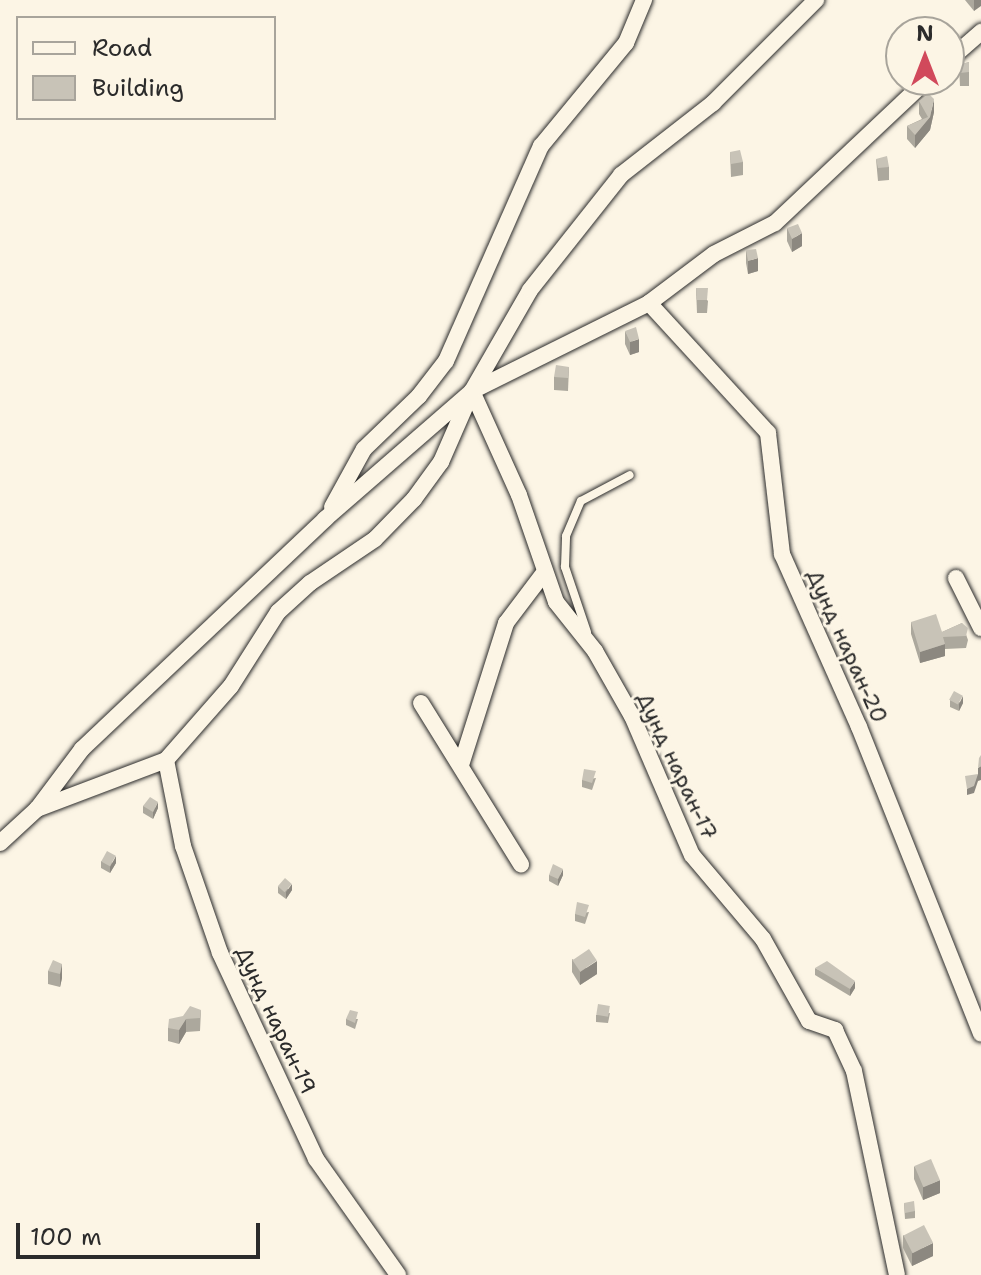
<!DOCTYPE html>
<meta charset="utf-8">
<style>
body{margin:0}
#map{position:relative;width:981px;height:1275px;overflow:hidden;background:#fcf5e5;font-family:"Shantell Sans",sans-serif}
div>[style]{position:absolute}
.roads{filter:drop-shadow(0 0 2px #2b2b2b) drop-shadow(0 0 2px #2b2b2b)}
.service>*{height:8px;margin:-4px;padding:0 4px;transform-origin:4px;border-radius:4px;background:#fcf5e5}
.minor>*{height:16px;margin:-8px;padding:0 8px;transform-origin:8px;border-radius:8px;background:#fcf5e5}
.wall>*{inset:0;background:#aca89d}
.shaded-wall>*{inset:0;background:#8c8880}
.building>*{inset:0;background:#c8c3b7;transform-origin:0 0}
span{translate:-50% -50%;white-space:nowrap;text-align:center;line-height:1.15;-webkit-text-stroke:6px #fcf5e5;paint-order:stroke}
.street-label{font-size:22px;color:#2b2b2b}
.legend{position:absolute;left:16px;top:16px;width:260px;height:104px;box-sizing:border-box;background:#fcf5e5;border:2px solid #a8a49b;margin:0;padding:10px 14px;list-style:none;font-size:24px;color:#2b2b2b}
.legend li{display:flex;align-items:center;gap:16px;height:40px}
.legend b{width:40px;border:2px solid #a8a49b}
.north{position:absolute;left:885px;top:16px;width:80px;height:80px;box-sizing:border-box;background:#fcf5e5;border:2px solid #a8a49b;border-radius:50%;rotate:0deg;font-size:22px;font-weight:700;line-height:32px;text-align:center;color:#2b2b2b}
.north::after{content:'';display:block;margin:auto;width:28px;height:36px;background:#d1495b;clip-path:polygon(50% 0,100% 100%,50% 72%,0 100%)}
.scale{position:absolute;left:16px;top:1223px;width:244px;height:36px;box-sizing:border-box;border:4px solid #2b2b2b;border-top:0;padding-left:10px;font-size:24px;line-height:28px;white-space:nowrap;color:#2b2b2b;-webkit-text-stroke:6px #fcf5e5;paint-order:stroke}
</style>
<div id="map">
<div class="roads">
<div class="service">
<i style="left:587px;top:632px;width:69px;rotate:-108.7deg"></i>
<i style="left:565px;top:567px;width:31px;rotate:-88deg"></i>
<i style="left:566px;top:536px;width:38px;rotate:-67deg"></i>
<i style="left:581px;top:501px;width:55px;rotate:-28deg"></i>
</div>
<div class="minor">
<i style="left:949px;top:60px;width:43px;rotate:-41.2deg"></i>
<i style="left:649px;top:303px;width:176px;rotate:47.5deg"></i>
<i style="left:768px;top:433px;width:122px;rotate:83.4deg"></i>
<i style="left:782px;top:554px;width:189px;rotate:66deg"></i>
<i style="left:859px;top:727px;width:330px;rotate:68.3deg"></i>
<i style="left:472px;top:391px;width:114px;rotate:65.7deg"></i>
<i style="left:519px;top:495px;width:113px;rotate:70.9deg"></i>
<i style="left:556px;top:602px;width:63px;rotate:51.5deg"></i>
<i style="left:595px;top:651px;width:75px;rotate:60.4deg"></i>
<i style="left:632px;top:716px;width:151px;rotate:66.7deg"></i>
<i style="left:692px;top:855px;width:110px;rotate:49.8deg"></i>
<i style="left:763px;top:939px;width:94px;rotate:60.7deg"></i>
<i style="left:809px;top:1021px;width:28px;rotate:19deg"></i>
<i style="left:835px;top:1030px;width:45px;rotate:65.1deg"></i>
<i style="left:854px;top:1071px;width:208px;rotate:78.1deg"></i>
<i style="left:332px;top:507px;width:66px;rotate:-61.1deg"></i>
<i style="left:364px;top:449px;width:76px;rotate:-43.9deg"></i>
<i style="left:419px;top:396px;width:44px;rotate:-52.4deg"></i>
<i style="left:446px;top:361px;width:235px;rotate:-66.2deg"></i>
<i style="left:541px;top:146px;width:134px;rotate:-50.5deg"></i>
<i style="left:626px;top:43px;width:47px;rotate:-67.3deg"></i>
<i style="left:956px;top:578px;width:56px;rotate:63.4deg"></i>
<i style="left:421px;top:703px;width:190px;rotate:58.2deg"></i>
<i style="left:166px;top:760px;width:88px;rotate:78.8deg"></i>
<i style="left:183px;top:846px;width:113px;rotate:70.9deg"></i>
<i style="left:220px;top:953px;width:227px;rotate:65deg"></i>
<i style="left:316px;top:1159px;width:142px;rotate:54.7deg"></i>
<i style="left:461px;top:765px;width:149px;rotate:-72.4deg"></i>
<i style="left:506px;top:623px;width:61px;rotate:-52.9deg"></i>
<i style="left:37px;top:809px;width:75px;rotate:-53.1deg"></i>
<i style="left:82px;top:749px;width:335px;rotate:-43.4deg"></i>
<i style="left:325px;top:519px;width:195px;rotate:-41deg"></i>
<i style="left:472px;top:391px;width:198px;rotate:-26.4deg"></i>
<i style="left:649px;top:303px;width:81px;rotate:-37deg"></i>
<i style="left:714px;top:254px;width:68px;rotate:-26.9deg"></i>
<i style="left:775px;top:223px;width:209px;rotate:-43.3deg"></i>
<i style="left:0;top:843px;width:50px;rotate:-42.6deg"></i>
<i style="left:37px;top:809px;width:138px;rotate:-20.8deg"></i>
<i style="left:166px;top:760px;width:98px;rotate:-48.7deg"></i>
<i style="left:231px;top:686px;width:88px;rotate:-57.6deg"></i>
<i style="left:278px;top:612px;width:43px;rotate:-42.2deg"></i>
<i style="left:310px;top:583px;width:78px;rotate:-34.1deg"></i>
<i style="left:375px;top:539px;width:56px;rotate:-45.7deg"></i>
<i style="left:414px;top:499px;width:46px;rotate:-53.9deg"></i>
<i style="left:441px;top:462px;width:77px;rotate:-66.4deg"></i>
<i style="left:472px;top:391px;width:116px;rotate:-60.1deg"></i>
<i style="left:530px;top:290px;width:147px;rotate:-51.6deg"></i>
<i style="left:621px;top:175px;width:117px;rotate:-38deg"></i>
<i style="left:713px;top:103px;width:146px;rotate:-45deg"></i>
</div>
</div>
<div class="wall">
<i style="clip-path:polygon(965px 0,981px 0,974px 11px)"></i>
<i style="clip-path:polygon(969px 62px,969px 86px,960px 86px,959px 65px)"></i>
<i style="clip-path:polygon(919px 101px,934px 112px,930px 130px,915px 148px,907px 139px,907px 126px,922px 119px,919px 114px)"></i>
<i style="clip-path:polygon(730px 152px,743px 162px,743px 175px,731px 177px)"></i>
<i style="clip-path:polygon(876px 159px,889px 167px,889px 180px,878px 181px)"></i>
<i style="clip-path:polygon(787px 228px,802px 246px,792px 252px,787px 241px)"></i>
<i style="clip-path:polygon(746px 250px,758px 271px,748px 274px,746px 263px)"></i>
<i style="clip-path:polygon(696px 288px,708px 301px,707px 313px,697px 313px)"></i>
<i style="clip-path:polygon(625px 331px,639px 352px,630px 355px,625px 344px)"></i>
<i style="clip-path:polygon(569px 367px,568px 391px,554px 390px,554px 377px)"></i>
<i style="clip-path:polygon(911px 622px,942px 632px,962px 623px,968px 640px,966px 648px,945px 649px,945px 656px,920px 663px,911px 634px)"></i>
<i style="clip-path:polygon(950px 700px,963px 703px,959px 711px,950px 707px)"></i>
<i style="clip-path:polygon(596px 778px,592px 790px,582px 787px,582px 780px)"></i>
<i style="clip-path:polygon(143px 806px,158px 808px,153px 819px,143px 813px)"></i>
<i style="clip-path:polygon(101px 861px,116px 863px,110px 873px,101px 868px)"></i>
<i style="clip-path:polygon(549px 875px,563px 875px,558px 886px,549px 881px)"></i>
<i style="clip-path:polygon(278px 886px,292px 890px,286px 899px,278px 893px)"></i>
<i style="clip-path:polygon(589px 912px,585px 924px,575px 921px,575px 914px)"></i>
<i style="clip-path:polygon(572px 959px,597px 974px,580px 985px,572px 972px)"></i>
<i style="clip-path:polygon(62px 964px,62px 978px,60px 987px,48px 984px,48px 971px)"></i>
<i style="clip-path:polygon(815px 968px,855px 988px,850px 996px,815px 975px)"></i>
<i style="clip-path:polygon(201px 1010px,200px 1031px,186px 1032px,179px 1044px,168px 1041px,168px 1028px)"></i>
<i style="clip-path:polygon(610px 1013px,608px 1023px,596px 1022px,596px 1015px)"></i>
<i style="clip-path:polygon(346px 1019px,358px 1019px,355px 1029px,346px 1025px)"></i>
<i style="clip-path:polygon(914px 1166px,940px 1193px,923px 1200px,914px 1179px)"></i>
<i style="clip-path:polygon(904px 1203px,915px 1211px,915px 1218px,905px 1219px)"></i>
<i style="clip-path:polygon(903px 1235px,933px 1256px,912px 1266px,903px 1248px)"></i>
</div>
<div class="shaded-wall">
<i style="clip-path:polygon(974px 0,981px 0,981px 6px,974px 11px)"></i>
<i style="clip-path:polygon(934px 99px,934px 112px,930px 130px,915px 148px,915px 135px,930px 117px)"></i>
<i style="clip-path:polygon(802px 233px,802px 246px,792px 252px,792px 239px)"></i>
<i style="clip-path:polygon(758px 258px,758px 271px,748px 274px,748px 261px)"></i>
<i style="clip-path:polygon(639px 339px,639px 352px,630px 355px,630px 342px)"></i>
<i style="clip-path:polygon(945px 644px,945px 656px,920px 663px,920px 652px)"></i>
<i style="clip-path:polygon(963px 696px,963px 703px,959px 711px,959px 704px)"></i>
<i style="clip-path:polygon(981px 766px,981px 780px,978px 781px,978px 768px)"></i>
<i style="clip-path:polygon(978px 774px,978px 781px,974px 793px,967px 795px,967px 789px)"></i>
<i style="clip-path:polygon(158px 802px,158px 808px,153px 819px,153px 812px)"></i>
<i style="clip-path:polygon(116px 856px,116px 863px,110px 873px,110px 867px)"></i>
<i style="clip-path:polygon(563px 869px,563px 875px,558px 886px,558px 879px)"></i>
<i style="clip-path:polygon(292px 884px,292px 890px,286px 899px,286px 892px)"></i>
<i style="clip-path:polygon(597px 961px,597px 974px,580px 985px,580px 972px)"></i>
<i style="clip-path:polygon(62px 964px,62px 978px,60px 987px,60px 974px)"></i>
<i style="clip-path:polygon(855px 981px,855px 988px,850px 996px,850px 989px)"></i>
<i style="clip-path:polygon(186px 1019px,186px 1032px,179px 1044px,179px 1030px)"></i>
<i style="clip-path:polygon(940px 1180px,940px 1193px,923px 1200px,923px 1187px)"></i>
<i style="clip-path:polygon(933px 1243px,933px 1256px,912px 1266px,912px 1253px)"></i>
</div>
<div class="building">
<i style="clip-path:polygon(923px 23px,924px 32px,913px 32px,912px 25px)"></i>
<i style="clip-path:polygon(969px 62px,969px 72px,960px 73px,959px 65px)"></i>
<i style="clip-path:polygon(929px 94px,934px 99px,930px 117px,915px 135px,907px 126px,928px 117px,919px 101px)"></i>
<i style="clip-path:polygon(740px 150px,743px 162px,731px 164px,730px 152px)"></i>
<i style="clip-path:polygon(887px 156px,889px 167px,878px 168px,876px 159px)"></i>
<i style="clip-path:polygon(798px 224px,802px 233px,792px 239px,787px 228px)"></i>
<i style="clip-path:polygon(756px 249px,758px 258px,748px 261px,746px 250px)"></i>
<i style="clip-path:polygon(696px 288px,708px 288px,707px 300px,697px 300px)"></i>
<i style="clip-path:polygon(636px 327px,639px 339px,630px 342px,625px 331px)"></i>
<i style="clip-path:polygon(556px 365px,569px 367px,568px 378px,554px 377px)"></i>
<i style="clip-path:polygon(936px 614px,942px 632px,962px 623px,968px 628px,966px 636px,943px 637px,945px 644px,920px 652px,911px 622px)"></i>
<i style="left:954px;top:691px;width:10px;height:10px;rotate:29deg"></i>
<i style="clip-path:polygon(981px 755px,981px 766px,978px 768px,979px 758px)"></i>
<i style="clip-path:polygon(584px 769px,596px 771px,592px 783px,582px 780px)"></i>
<i style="clip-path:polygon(978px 774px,974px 786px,967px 789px,965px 776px)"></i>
<i style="clip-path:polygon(150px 797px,158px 802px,153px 812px,143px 806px)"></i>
<i style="left:107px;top:851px;width:10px;height:12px;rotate:29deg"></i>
<i style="clip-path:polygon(553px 864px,563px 869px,558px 879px,549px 875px)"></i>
<i style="left:285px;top:878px;width:9px;height:11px;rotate:41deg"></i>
<i style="clip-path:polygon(577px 902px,589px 905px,585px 917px,575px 914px)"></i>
<i style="left:589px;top:949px;width:14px;height:20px;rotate:56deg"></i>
<i style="clip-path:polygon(53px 960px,62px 964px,60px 974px,48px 971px)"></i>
<i style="clip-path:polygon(827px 961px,855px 981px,850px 989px,815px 968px)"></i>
<i style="left:598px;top:1004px;width:12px;height:11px;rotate:9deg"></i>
<i style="clip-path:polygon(190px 1006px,201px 1010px,200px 1018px,186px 1019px,179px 1030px,168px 1028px,169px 1019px,183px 1016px)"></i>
<i style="clip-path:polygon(350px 1010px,358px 1012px,355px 1023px,346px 1019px)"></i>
<i style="left:931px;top:1159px;width:23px;height:18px;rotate:67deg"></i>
<i style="clip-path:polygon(914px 1201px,915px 1211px,905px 1213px,904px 1203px)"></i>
<i style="left:924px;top:1225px;width:20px;height:23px;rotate:63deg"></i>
</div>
<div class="street-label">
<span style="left:847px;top:646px;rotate:66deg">Дунд наран-20</span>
<span style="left:677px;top:766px;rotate:65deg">Дунд наран-17</span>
<span style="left:276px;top:1020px;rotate:65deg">Дунд наран-19</span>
</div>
<ul class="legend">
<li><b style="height:10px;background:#fcf5e5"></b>Road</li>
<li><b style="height:22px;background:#c8c3b7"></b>Building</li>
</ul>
<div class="north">N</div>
<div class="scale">100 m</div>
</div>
